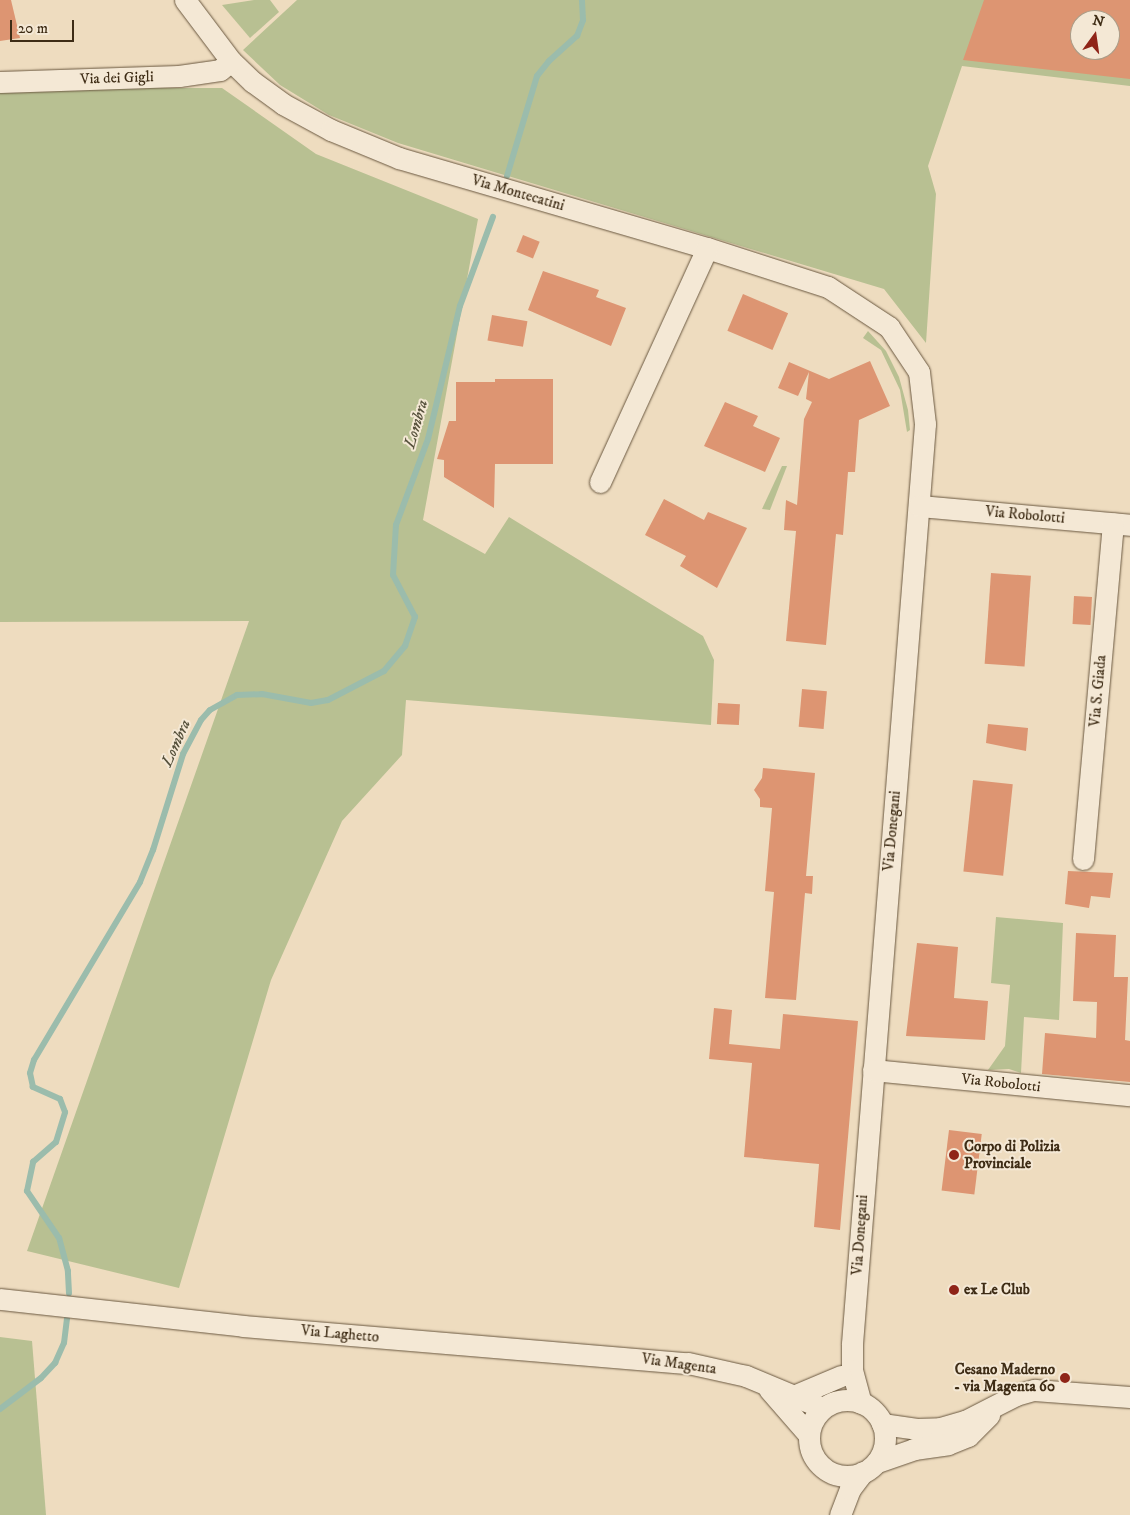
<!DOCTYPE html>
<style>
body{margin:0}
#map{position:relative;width:1130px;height:1515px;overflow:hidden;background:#eedcbf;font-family:"IM FELL DW Pica",serif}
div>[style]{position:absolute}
.green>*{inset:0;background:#b8c092}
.stream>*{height:6px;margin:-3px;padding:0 3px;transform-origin:3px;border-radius:3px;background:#9bbcac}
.building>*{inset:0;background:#dd9572;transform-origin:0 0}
.roads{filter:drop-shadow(0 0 1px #6a5840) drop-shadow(0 0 1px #6a5840)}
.minor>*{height:21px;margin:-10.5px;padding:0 10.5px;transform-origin:10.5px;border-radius:10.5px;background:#f4e8d5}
.minor>.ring{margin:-10.5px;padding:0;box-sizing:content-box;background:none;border:21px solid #f4e8d5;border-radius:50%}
.dots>*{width:14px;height:14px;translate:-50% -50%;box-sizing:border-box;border:2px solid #f4e8d5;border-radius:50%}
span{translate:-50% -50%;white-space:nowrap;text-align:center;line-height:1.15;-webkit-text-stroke:4px #f4e8d5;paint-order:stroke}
.street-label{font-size:15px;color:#3e2c15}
.poi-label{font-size:15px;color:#3e2c15;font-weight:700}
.left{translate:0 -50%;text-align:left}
.right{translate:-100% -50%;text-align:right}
.water-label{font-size:16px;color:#55503b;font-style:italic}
.north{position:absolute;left:1070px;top:10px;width:50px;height:50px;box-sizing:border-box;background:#f4e8d5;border:1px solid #ab9d88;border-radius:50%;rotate:14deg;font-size:14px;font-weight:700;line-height:20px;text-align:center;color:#3e2c15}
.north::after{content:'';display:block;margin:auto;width:18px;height:22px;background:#8f2418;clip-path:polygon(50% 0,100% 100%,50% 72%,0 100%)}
.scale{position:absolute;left:10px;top:20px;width:64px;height:22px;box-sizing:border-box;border:2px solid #3e2c15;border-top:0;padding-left:6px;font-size:15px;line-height:18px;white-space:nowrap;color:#3e2c15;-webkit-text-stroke:4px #f4e8d5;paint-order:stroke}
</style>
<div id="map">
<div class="green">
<i style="clip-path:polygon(254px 0,270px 0,279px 12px,250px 38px,222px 5px)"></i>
<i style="clip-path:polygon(evenodd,297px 0,1130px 0,1130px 86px,962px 66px,928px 166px,936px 194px,926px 343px,884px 289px,398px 143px,329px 115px,280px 85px,243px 50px,297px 0,1080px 20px,1110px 20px,1110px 50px,1080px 50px,1080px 20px)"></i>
<i style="clip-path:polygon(152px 88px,222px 88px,316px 154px,478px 219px,423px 520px,485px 554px,509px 517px,703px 636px,714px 660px,711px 725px,406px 700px,402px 755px,342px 821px,271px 980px,179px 1288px,27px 1251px,249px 621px,0 622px,0 93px)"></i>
<i style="clip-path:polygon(868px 331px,886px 351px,899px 377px,908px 410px,910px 430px,907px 432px,900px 390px,881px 350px,863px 338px)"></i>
<i style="clip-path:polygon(782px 466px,787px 466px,770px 510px,762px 509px)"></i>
<i style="clip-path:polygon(996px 917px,1063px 923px,1059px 1020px,1024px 1017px,1021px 1073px,1009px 1069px,988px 1070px,1005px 1046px,1010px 985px,991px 983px)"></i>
<i style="clip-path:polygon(0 1337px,32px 1341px,46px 1515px,0 1515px)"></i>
</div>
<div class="stream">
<i style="left:507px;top:176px;width:104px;rotate:-73.3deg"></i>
<i style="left:537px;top:76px;width:19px;rotate:-51deg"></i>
<i style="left:549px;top:61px;width:38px;rotate:-42deg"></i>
<i style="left:577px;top:36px;width:17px;rotate:-69deg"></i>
<i style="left:583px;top:20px;width:20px;rotate:-93deg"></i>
<i style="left:69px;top:1293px;width:22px;rotate:-93deg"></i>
<i style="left:68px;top:1271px;width:34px;rotate:-105deg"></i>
<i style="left:59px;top:1238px;width:57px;rotate:-124.2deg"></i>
<i style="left:27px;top:1191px;width:30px;rotate:-78deg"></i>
<i style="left:33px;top:1162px;width:30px;rotate:-41deg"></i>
<i style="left:56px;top:1142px;width:31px;rotate:-73deg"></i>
<i style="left:65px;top:1112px;width:14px;rotate:-111deg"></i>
<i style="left:60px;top:1099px;width:30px;rotate:-156deg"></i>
<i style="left:33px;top:1087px;width:14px;rotate:-102deg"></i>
<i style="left:30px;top:1073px;width:14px;rotate:-73deg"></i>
<i style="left:34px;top:1060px;width:207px;rotate:-59.2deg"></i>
<i style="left:140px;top:882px;width:35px;rotate:-68deg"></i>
<i style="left:153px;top:850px;width:101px;rotate:-72.6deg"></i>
<i style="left:183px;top:754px;width:38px;rotate:-62deg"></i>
<i style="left:201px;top:720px;width:13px;rotate:-48deg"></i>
<i style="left:210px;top:710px;width:31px;rotate:-29deg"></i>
<i style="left:237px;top:695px;width:25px;rotate:-2deg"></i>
<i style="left:262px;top:694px;width:50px;rotate:10.4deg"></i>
<i style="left:311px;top:703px;width:17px;rotate:-10deg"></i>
<i style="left:328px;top:700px;width:63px;rotate:-27.4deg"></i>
<i style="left:384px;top:671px;width:33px;rotate:-50deg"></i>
<i style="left:405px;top:646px;width:31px;rotate:-71deg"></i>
<i style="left:415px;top:617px;width:47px;rotate:-117.6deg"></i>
<i style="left:393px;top:575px;width:50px;rotate:-86.6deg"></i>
<i style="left:396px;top:525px;width:92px;rotate:-69.6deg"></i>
<i style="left:428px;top:439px;width:137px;rotate:-76.5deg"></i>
<i style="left:460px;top:306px;width:95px;rotate:-69.7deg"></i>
<i style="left:0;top:1409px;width:51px;rotate:-37.1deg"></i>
<i style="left:41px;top:1378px;width:21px;rotate:-47deg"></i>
<i style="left:55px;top:1363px;width:22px;rotate:-66deg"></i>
<i style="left:64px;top:1343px;width:25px;rotate:-83deg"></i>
</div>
<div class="building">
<i style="clip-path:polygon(0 0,11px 0,20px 38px,0 41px)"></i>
<i style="clip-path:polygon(evenodd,984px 0,1130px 0,1130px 79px,963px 60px,984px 0,1080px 20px,1110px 20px,1110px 50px,1080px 50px,1080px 20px)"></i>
<i style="left:523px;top:235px;width:18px;height:18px;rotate:22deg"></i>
<i style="clip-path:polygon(543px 271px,599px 290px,596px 297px,626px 308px,611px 346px,528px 310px)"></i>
<i style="left:743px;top:294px;width:49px;height:40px;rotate:23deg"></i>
<i style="left:492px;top:315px;width:36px;height:26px;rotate:10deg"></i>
<i style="clip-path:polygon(870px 361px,890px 406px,859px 420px,855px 472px,848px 472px,843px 535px,836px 534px,826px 645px,786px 641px,796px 531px,784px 530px,786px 500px,797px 505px,804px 419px,812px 402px,806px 399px,809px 372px,798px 396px,778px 388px,789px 362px,829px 379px)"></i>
<i style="clip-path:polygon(495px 379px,553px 379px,553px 464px,495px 464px,494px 508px,444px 477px,444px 460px,437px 459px,449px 421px,456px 421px,456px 382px,495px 382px)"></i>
<i style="clip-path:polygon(725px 402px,758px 416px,753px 426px,780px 438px,765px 472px,704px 446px)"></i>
<i style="clip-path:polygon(664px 499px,704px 520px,708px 512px,747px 528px,717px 588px,680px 566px,686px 556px,645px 535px)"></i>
<i style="left:991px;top:573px;width:40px;height:91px;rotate:4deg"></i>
<i style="left:1074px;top:596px;width:18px;height:28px;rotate:3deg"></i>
<i style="left:802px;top:689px;width:25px;height:38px;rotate:5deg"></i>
<i style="left:718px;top:703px;width:22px;height:21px;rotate:3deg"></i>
<i style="clip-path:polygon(988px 724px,1028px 728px,1026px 751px,986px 743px)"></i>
<i style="clip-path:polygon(763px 768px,815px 773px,806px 876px,813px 876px,812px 894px,805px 893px,796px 1000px,765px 998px,774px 892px,765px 891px,772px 808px,760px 807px,760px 799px,754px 790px,762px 778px)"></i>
<i style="left:973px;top:780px;width:40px;height:92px;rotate:6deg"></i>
<i style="clip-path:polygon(1068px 871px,1113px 873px,1110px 898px,1091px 896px,1089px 908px,1065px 904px)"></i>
<i style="clip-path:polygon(1076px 933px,1116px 935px,1114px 977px,1128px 977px,1125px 1040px,1130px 1041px,1130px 1082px,1042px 1074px,1045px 1033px,1096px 1038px,1097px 1002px,1073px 1001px)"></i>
<i style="clip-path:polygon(917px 943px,958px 947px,954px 998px,988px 1001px,985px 1040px,906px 1036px)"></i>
<i style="clip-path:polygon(714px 1008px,732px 1010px,729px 1044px,780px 1049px,783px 1014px,858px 1021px,840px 1230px,814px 1227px,819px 1164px,744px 1157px,752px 1063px,709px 1059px)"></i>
<i style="left:949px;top:1130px;width:33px;height:61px;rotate:7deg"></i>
</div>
<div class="roads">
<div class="minor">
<i style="left:185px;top:0;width:76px;rotate:53deg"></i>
<i style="left:231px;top:61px;width:30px;rotate:44deg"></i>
<i style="left:253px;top:82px;width:37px;rotate:36deg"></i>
<i style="left:283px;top:104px;width:55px;rotate:28.4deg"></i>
<i style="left:331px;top:130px;width:74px;rotate:22.4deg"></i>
<i style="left:399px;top:158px;width:321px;rotate:16.3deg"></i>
<i style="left:707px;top:248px;width:127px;rotate:17.9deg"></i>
<i style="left:828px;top:287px;width:73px;rotate:33.3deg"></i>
<i style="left:889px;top:327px;width:54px;rotate:56.3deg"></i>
<i style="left:919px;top:372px;width:52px;rotate:83.4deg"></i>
<i style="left:925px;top:424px;width:923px;rotate:94.54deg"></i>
<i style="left:852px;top:1344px;width:26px;rotate:90deg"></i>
<i style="left:852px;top:1370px;width:34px;rotate:75deg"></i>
<i style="left:0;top:82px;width:179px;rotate:-1.9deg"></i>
<i style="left:179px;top:76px;width:41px;rotate:-8.3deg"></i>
<i style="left:220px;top:70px;width:14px;rotate:-39deg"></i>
<i style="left:600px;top:482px;width:257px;rotate:-65.4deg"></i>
<i style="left:919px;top:506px;width:212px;rotate:5.1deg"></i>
<i style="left:1083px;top:859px;width:337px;rotate:-84.9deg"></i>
<i style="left:873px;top:1070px;width:258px;rotate:5.6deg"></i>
<i style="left:0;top:1299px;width:244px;rotate:6.3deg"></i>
<i style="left:243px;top:1326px;width:447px;rotate:4.8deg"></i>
<i style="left:688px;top:1363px;width:59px;rotate:12.6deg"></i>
<i style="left:746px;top:1376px;width:83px;rotate:22.6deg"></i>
<i style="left:769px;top:1389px;width:61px;rotate:49deg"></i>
<i style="left:796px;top:1395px;width:49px;rotate:-22.9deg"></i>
<i class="ring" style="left:809px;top:1400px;width:55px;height:55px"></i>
<i style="left:882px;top:1424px;width:35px;rotate:8deg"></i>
<i style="left:917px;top:1429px;width:23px;rotate:-2deg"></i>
<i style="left:940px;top:1428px;width:26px;rotate:-16deg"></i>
<i style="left:965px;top:1421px;width:57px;rotate:-27deg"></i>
<i style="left:1016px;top:1395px;width:19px;rotate:-16deg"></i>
<i style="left:1034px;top:1390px;width:96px;rotate:4.2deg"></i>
<i style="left:877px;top:1462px;width:39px;rotate:-19deg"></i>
<i style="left:914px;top:1449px;width:34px;rotate:-8deg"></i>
<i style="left:948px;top:1444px;width:22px;rotate:-22deg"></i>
<i style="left:968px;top:1436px;width:30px;rotate:-45deg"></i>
<i style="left:840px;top:1515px;width:28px;rotate:-69deg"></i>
<i style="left:850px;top:1489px;width:21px;rotate:-53deg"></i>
</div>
</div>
<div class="dots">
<i style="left:954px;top:1155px;background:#8f2418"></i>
<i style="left:954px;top:1290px;background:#8f2418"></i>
<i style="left:1065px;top:1378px;background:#8f2418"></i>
</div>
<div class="street-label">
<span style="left:117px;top:78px;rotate:-2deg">Via dei Gigli</span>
<span style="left:518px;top:193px;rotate:16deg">Via Montecatini</span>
<span style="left:1025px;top:515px;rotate:5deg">Via Robolotti</span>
<span style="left:1098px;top:691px;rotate:-85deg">Via S. Giada</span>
<span style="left:892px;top:831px;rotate:-85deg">Via Donegani</span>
<span style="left:1001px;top:1083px;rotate:6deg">Via Robolotti</span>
<span style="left:860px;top:1235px;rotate:-86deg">Via Donegani</span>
<span style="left:340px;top:1334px;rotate:5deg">Via Laghetto</span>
<span style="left:679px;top:1364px;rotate:8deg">Via Magenta</span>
</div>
<div class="poi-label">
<span class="left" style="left:964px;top:1155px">Corpo di Polizia<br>Provinciale</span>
<span class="left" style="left:964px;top:1290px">ex Le Club</span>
<span class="right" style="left:1055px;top:1378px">Cesano Maderno<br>- via Magenta 60</span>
</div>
<div class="water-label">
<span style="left:416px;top:424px;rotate:-74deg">Lombra</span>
<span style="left:176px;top:743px;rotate:-66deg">Lombra</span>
</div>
<div class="north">N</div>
<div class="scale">20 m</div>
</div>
